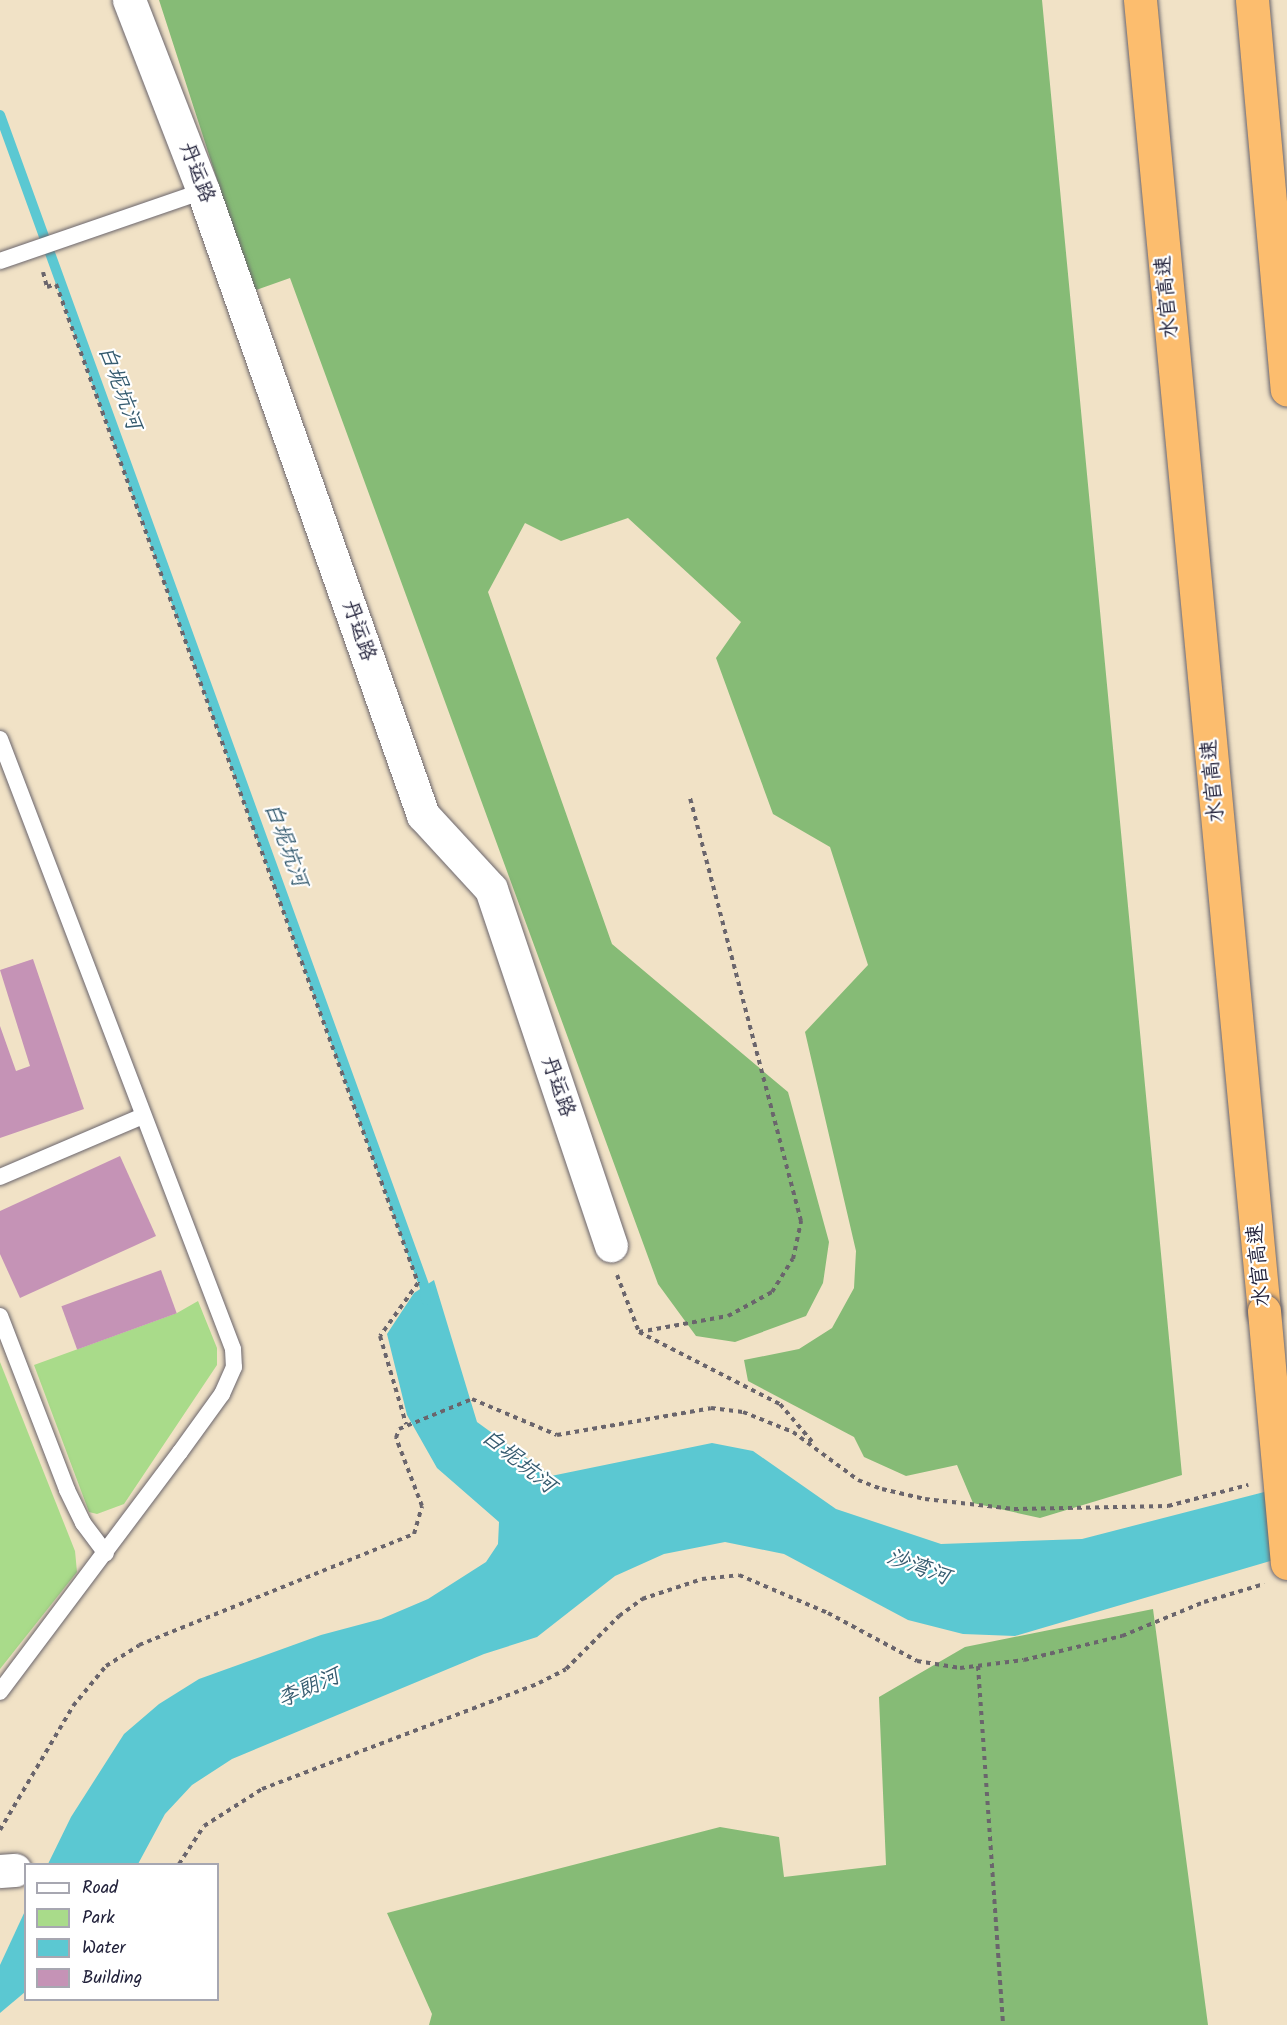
<!DOCTYPE html>
<meta charset="utf-8">
<style>
body{margin:0}
#map{position:relative;width:1287px;height:2025px;overflow:hidden;background:#f1e2c6;font-family:Kalam,"LXGW WenKai TC",sans-serif}
div>[style]{position:absolute}
.green>*{inset:0;background:#a9db8a}
.forest>*{inset:0;background:#86bb76}
.water>*{inset:0;background:#5bc8d2}
.stream>*{height:10px;margin:-5px;padding:0 5px;transform-origin:5px;border-radius:5px;background:#5bc8d2}
.building>*{inset:0;background:#c593b6;transform-origin:0 0}
.path>*{height:4px;margin-top:-2px;transform-origin:0;background:repeating-linear-gradient(90deg,#6a656c 0 4.5px,transparent 0 9px)}
.roads{filter:drop-shadow(0 0 2px #6a656c) drop-shadow(0 0 2px #6a656c)}
.service>*{height:16px;margin:-8px;padding:0 8px;transform-origin:8px;border-radius:8px;background:#fff}
.minor>*{height:33px;margin:-16.5px;padding:0 16.5px;transform-origin:16.5px;border-radius:16.5px;background:#fff}
.motorway>*{height:33px;margin:-16.5px;padding:0 16.5px;transform-origin:16.5px;border-radius:16.5px;background:#fcbd6e}
.bridges{filter:drop-shadow(0 0 2px #6a656c) drop-shadow(0 0 2px #6a656c)}
.motorway-bridge>*{height:33px;margin:-16.5px;padding:0 16.5px;transform-origin:16.5px;border-radius:16.5px;background:#fcbd6e}
span{translate:-50% -50%;white-space:nowrap;text-align:center;line-height:1.15;-webkit-text-stroke:4.5px #fff;paint-order:stroke}
.street-label{font-size:21px;color:#22223b}
.water-label{font-size:22px;color:#365c70;font-style:italic}
.legend{position:absolute;left:24px;top:1863px;width:195px;height:138px;box-sizing:border-box;background:#fff;border:2px solid #a7a7b1;margin:0;padding:8px 10px;list-style:none;font-size:18px;color:#22223b}
.legend li{display:flex;align-items:center;gap:12px;height:30px}
.legend b{width:30px;border:2px solid #a7a7b1}
</style>
<div id="map">
<div class="green">
<i style="clip-path:polygon(198px 1301px,217px 1348px,217px 1365px,124px 1504px,97px 1514px,89px 1512px,34px 1365px,177px 1313px)"></i>
<i style="clip-path:polygon(0 1362px,75px 1551px,77px 1572px,0 1669px)"></i>
</div>
<div class="forest">
<i style="clip-path:polygon(159px 0,1042px 0,1182px 1475px,1040px 1518px,973px 1503px,957px 1465px,906px 1476px,864px 1457px,854px 1437px,748px 1381px,744px 1360px,799px 1349px,832px 1328px,854px 1288px,856px 1251px,805px 1032px,868px 965px,830px 847px,773px 814px,716px 658px,741px 622px,628px 518px,561px 541px,525px 523px,488px 592px,612px 944px,788px 1092px,829px 1242px,823px 1283px,806px 1316px,735px 1342px,696px 1336px,658px 1284px,290px 278px,253px 291px)"></i>
<i style="clip-path:polygon(1153px 1609px,1208px 2025px,429px 2025px,432px 2014px,387px 1913px,720px 1827px,779px 1837px,784px 1877px,886px 1865px,879px 1697px,965px 1647px)"></i>
</div>
<div class="water">
<i style="clip-path:polygon(434px 1280px,477px 1422px,551px 1476px,712px 1443px,753px 1451px,836px 1509px,941px 1544px,1082px 1539px,1287px 1486px,1287px 1556px,1015px 1636px,963px 1634px,908px 1620px,784px 1554px,725px 1542px,664px 1554px,615px 1576px,537px 1637px,484px 1654px,232px 1759px,192px 1785px,165px 1814px,138px 1864px,48px 1864px,71px 1817px,124px 1734px,159px 1704px,199px 1679px,321px 1635px,381px 1619px,428px 1599px,486px 1562px,498px 1544px,499px 1522px,437px 1468px,407px 1415px,387px 1334px,414px 1293px)"></i>
<i style="clip-path:polygon(25px 1911px,25px 1992px,0 2013px,0 1965px)"></i>
</div>
<div class="stream">
<i style="left:0;top:115px;width:1248px;rotate:70.08deg"></i>
<i style="left:425px;top:1288px;width:12px;rotate:85deg"></i>
</div>
<div class="building">
<i style="clip-path:polygon(33px 959px,84px 1109px,0 1138px,0 1026px,16px 1071px,30px 1066px,0 970px)"></i>
<i style="clip-path:polygon(120px 1156px,156px 1236px,20px 1298px,0 1254px,0 1211px)"></i>
<i style="left:161px;top:1270px;width:46px;height:106px;rotate:70deg"></i>
</div>
<div class="path">
<i style="left:43px;top:272px;width:16px;rotate:75deg"></i>
<i style="left:47px;top:287px;width:9px;rotate:-18deg"></i>
<i style="left:56px;top:284px;width:1063px;rotate:70.08deg"></i>
<i style="left:418px;top:1283px;width:65px;rotate:125.6deg"></i>
<i style="left:380px;top:1336px;width:92px;rotate:73.5deg"></i>
<i style="left:617px;top:1275px;width:61px;rotate:68.9deg"></i>
<i style="left:639px;top:1332px;width:158px;rotate:27.1deg"></i>
<i style="left:780px;top:1404px;width:52px;rotate:49.6deg"></i>
<i style="left:639px;top:1332px;width:90px;rotate:-10.2deg"></i>
<i style="left:728px;top:1316px;width:50px;rotate:-28.6deg"></i>
<i style="left:772px;top:1292px;width:39px;rotate:-58deg"></i>
<i style="left:793px;top:1259px;width:39px;rotate:-78deg"></i>
<i style="left:801px;top:1221px;width:438px;rotate:-104.7deg"></i>
<i style="left:978px;top:1666px;width:360px;rotate:86deg"></i>
<i style="left:0;top:1830px;width:144px;rotate:-59.5deg"></i>
<i style="left:73px;top:1706px;width:52px;rotate:-50.5deg"></i>
<i style="left:106px;top:1666px;width:39px;rotate:-32deg"></i>
<i style="left:139px;top:1645px;width:297px;rotate:-22deg"></i>
<i style="left:414px;top:1534px;width:29px;rotate:-74deg"></i>
<i style="left:422px;top:1506px;width:73px;rotate:-110.9deg"></i>
<i style="left:396px;top:1438px;width:9px;rotate:-72deg"></i>
<i style="left:399px;top:1429px;width:79px;rotate:-22.3deg"></i>
<i style="left:472px;top:1399px;width:92px;rotate:23deg"></i>
<i style="left:557px;top:1435px;width:156px;rotate:-9.9deg"></i>
<i style="left:711px;top:1408px;width:32px;rotate:7deg"></i>
<i style="left:743px;top:1412px;width:54px;rotate:21.8deg"></i>
<i style="left:793px;top:1432px;width:81px;rotate:36.4deg"></i>
<i style="left:858px;top:1480px;width:26px;rotate:21deg"></i>
<i style="left:882px;top:1489px;width:44px;rotate:13.1deg"></i>
<i style="left:925px;top:1499px;width:90px;rotate:6.4deg"></i>
<i style="left:1014px;top:1509px;width:154px;rotate:-1.1deg"></i>
<i style="left:1168px;top:1506px;width:83px;rotate:-14.7deg"></i>
<i style="left:179px;top:1864px;width:45px;rotate:-56.7deg"></i>
<i style="left:204px;top:1826px;width:69px;rotate:-32.5deg"></i>
<i style="left:262px;top:1789px;width:297px;rotate:-20.9deg"></i>
<i style="left:539px;top:1683px;width:30px;rotate:-27deg"></i>
<i style="left:566px;top:1669px;width:75px;rotate:-45deg"></i>
<i style="left:619px;top:1616px;width:29px;rotate:-36deg"></i>
<i style="left:642px;top:1599px;width:63px;rotate:-18.4deg"></i>
<i style="left:702px;top:1579px;width:37px;rotate:-6deg"></i>
<i style="left:739px;top:1575px;width:97px;rotate:23.1deg"></i>
<i style="left:828px;top:1613px;width:101px;rotate:28.3deg"></i>
<i style="left:917px;top:1661px;width:44px;rotate:9.2deg"></i>
<i style="left:960px;top:1668px;width:64px;rotate:-7.1deg"></i>
<i style="left:1024px;top:1660px;width:101px;rotate:-13.8deg"></i>
<i style="left:1122px;top:1636px;width:89px;rotate:-22.5deg"></i>
<i style="left:1204px;top:1602px;width:63px;rotate:-16.7deg"></i>
</div>
<div class="roads">
<div class="service">
<i style="left:0;top:261px;width:215px;rotate:-19deg"></i>
<i style="left:0;top:739px;width:653px;rotate:69.09deg"></i>
<i style="left:233px;top:1349px;width:18px;rotate:87deg"></i>
<i style="left:234px;top:1367px;width:30px;rotate:114deg"></i>
<i style="left:222px;top:1394px;width:72px;rotate:125.9deg"></i>
<i style="left:180px;top:1452px;width:300px;rotate:126.9deg"></i>
<i style="left:0;top:1177px;width:155px;rotate:-23.1deg"></i>
<i style="left:0;top:1316px;width:186px;rotate:68.9deg"></i>
<i style="left:67px;top:1490px;width:37px;rotate:64deg"></i>
<i style="left:83px;top:1523px;width:38px;rotate:53deg"></i>
</div>
<div class="minor">
<i style="left:129px;top:0;width:205px;rotate:68.8deg"></i>
<i style="left:203px;top:191px;width:662px;rotate:70.58deg"></i>
<i style="left:423px;top:815px;width:100px;rotate:47.4deg"></i>
<i style="left:491px;top:889px;width:376px;rotate:71.4deg"></i>
<i style="left:0;top:1871px;width:15px;rotate:-4deg"></i>
</div>
<div class="motorway">
<i style="left:1140px;top:0;width:1317px;rotate:84.6deg"></i>
<i style="left:1252px;top:0;width:391px;rotate:84.9deg"></i>
</div>
</div>
<div class="bridges">
<div class="motorway-bridge">
<i style="left:1264px;top:1311px;width:253px;rotate:84.8deg"></i>
</div>
</div>
<div class="street-label">
<span style="left:196px;top:173px;rotate:69deg">丹运路</span>
<span style="left:1168px;top:297px;rotate:-95deg">水官高速</span>
<span style="left:358px;top:631px;rotate:71deg">丹运路</span>
<span style="left:1214px;top:781px;rotate:-95deg">水官高速</span>
<span style="left:557px;top:1087px;rotate:71deg">丹运路</span>
<span style="left:1260px;top:1265px;rotate:-95deg">水官高速</span>
</div>
<div class="water-label">
<span style="left:119px;top:388px;rotate:70deg">白坭坑河</span>
<span style="left:285px;top:845px;rotate:70deg">白坭坑河</span>
<span style="left:518px;top:1462px;rotate:39deg">白坭坑河</span>
<span style="left:918px;top:1568px;rotate:20deg">沙湾河</span>
<span style="left:309px;top:1689px;rotate:-24deg">李朗河</span>
</div>
<ul class="legend">
<li><b style="height:8px;background:#fff"></b>Road</li>
<li><b style="height:16px;background:#a9db8a"></b>Park</li>
<li><b style="height:16px;background:#5bc8d2"></b>Water</li>
<li><b style="height:16px;background:#c593b6"></b>Building</li>
</ul>
</div>
